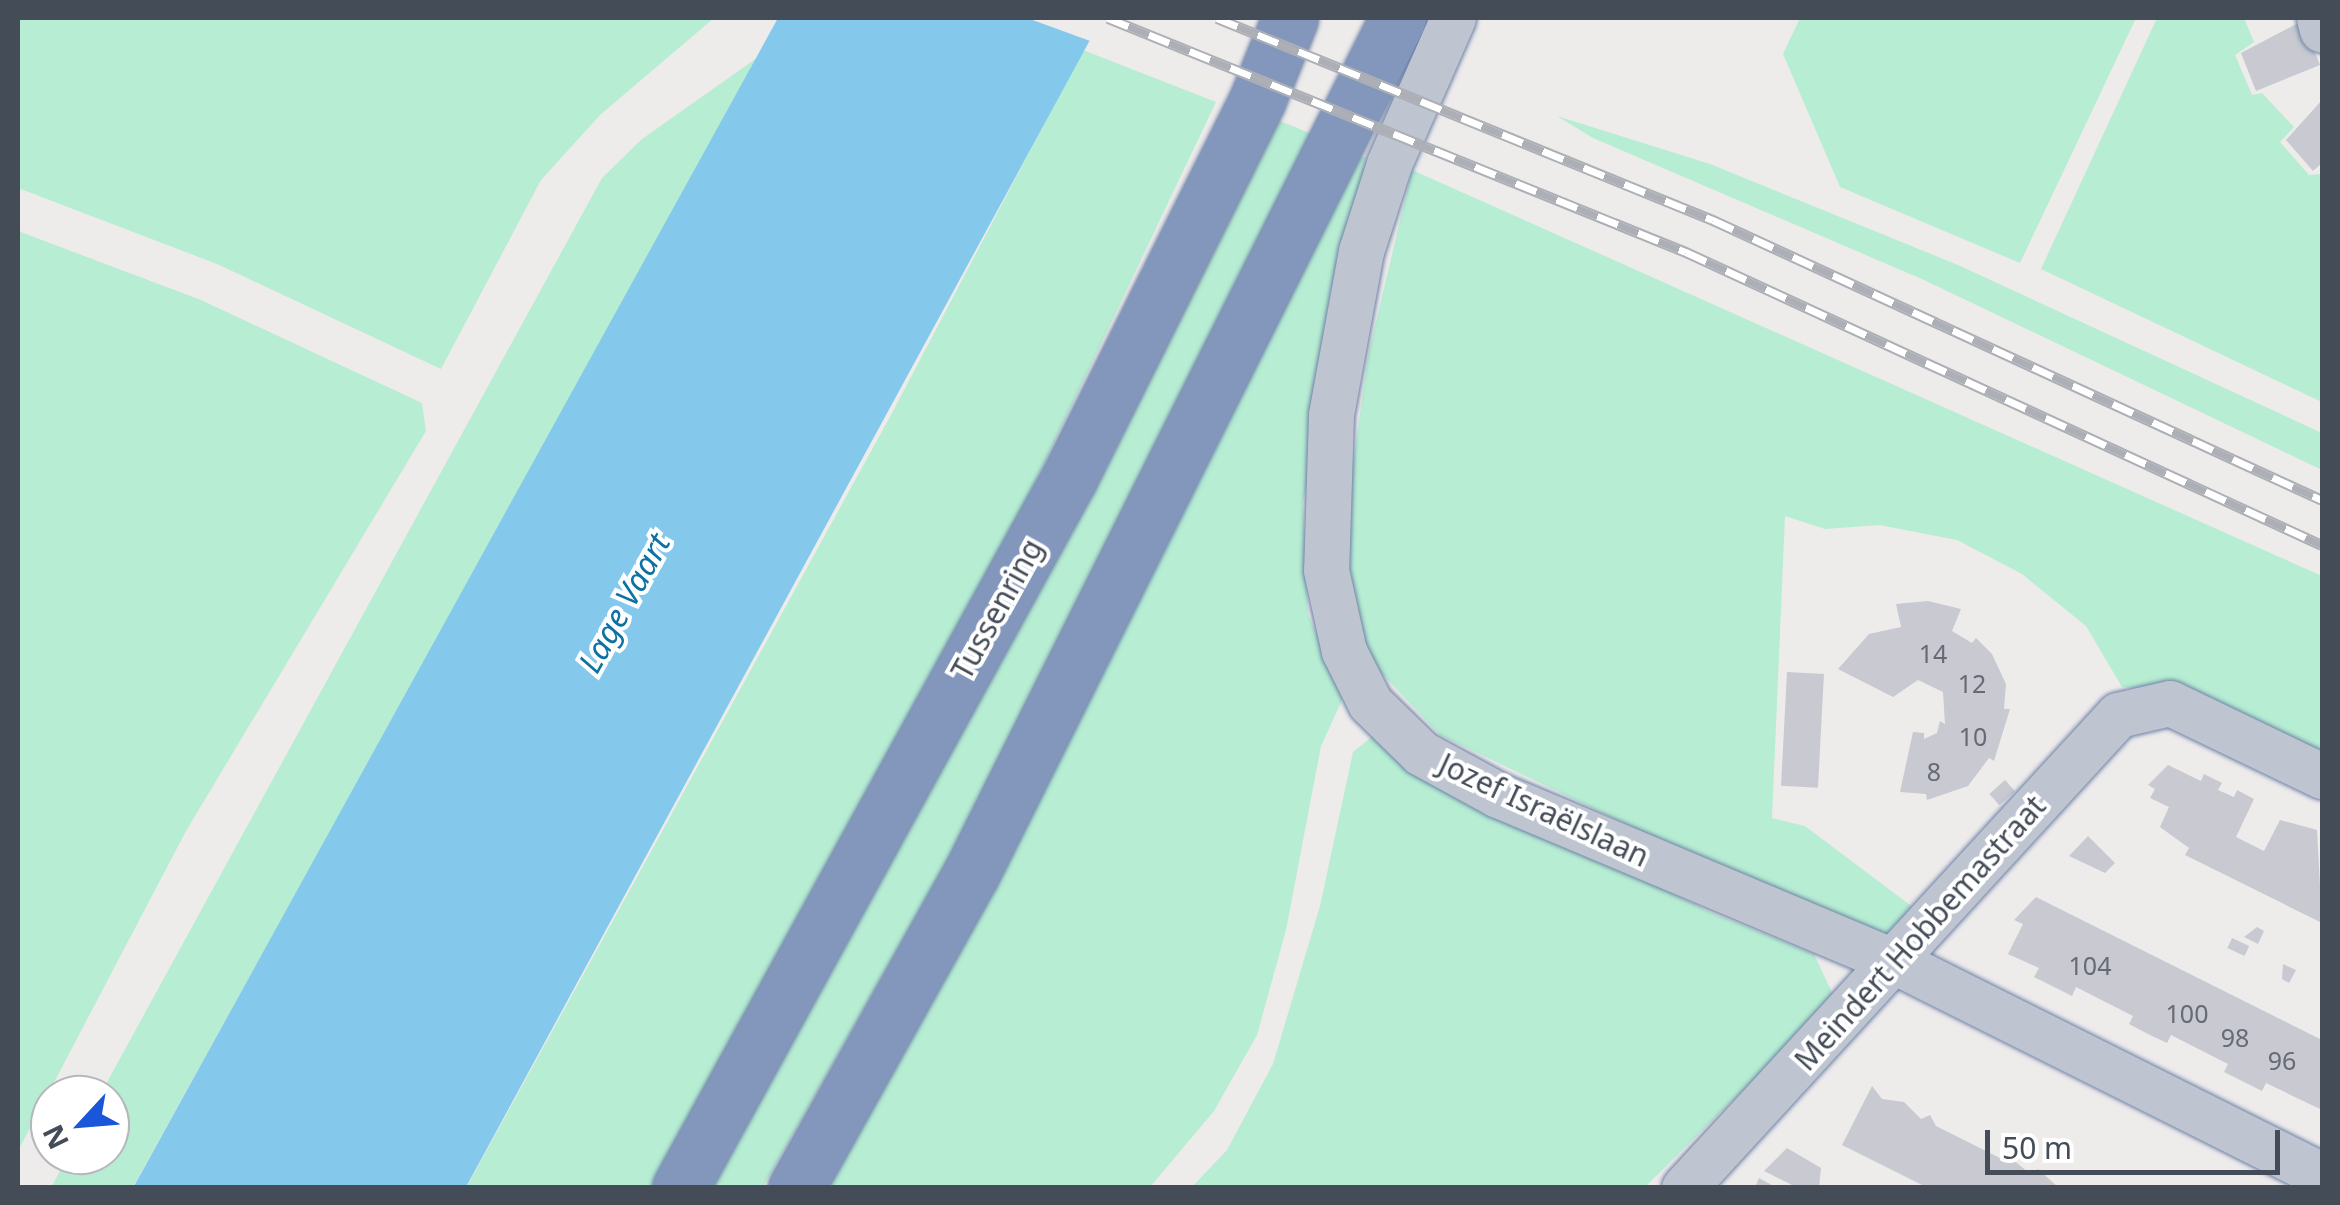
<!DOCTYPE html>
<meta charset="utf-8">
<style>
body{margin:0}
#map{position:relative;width:2340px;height:1205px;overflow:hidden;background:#eeebeb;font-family:"Noto Sans",sans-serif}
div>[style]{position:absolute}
.green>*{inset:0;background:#b7edd3}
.water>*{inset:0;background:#84c9eb}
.pier>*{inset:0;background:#eeebeb}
.building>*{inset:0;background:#c8c9d1;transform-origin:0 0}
.roads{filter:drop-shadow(0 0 2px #6d82a7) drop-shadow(0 0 2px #6d82a7)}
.street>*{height:45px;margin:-22.5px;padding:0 22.5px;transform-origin:22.5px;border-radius:22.5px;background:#bec5d1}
.highway>*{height:55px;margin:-27.5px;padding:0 27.5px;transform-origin:27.5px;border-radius:27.5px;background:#8297bb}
.rail>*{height:11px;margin-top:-5.5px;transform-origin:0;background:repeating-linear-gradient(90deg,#fff 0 22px,#adafb6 0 44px);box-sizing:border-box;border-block:2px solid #adafb6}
span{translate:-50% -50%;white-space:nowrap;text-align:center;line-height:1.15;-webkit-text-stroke:8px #fff;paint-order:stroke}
.number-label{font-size:25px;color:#656b76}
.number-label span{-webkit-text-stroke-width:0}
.street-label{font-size:30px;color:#444c58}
.water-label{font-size:32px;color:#0c71a3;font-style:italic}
.frame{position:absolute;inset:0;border:20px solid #444c58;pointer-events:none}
.north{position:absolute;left:30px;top:1075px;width:100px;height:100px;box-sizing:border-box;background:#fff;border:2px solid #b4b7bc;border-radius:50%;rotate:244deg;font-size:28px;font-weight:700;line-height:40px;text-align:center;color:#444c58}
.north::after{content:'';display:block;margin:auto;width:35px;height:45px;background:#1956da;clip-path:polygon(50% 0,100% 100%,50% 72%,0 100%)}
.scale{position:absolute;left:1985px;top:1130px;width:295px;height:45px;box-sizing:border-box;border:5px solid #444c58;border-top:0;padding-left:12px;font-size:30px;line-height:35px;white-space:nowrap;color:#444c58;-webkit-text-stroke:8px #fff;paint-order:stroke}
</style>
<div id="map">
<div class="green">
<i style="clip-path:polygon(18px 18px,714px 18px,600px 115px,541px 180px,441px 369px,217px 264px,18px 188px)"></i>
<i style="clip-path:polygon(1800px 18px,2136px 18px,2020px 263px,1840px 187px,1783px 54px)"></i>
<i style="clip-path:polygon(2157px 18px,2244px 18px,2254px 42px,2235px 55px,2252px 95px,2262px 93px,2294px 127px,2280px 142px,2309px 175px,2322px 174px,2322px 402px,2041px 269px)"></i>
<i style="clip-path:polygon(1083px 50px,1216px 102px,1013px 529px,654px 1187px,466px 1188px,891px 415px)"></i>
<i style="clip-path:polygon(761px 55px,133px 1187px,51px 1188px,68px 1155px,110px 1155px,110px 1095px,100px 1095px,602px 178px,642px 139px)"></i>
<i style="clip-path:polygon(1268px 116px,1319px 137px,1023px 728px,763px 1187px,710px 1188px,952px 740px)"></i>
<i style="clip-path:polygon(1557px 116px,1710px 164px,1958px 265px,2322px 433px,2322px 470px,1924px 280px,1593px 138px)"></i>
<i style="clip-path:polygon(1356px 154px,1366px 158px,1303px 503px,1308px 614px,1344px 696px,1321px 746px,1286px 930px,1257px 1035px,1214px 1111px,1150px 1187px,814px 1188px)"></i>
<i style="clip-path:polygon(1412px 170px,2322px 576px,2322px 754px,2197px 692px,2122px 687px,2086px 626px,2022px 574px,1957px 540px,1879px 525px,1825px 529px,1785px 516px,1772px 818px,1805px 826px,1914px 908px,1879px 945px,1440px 735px,1371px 662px,1340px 557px,1368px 356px)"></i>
<i style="clip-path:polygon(18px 231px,201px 300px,422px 403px,426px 431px,186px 831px,18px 1151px)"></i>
<i style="clip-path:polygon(1374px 735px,1543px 830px,1710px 912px,1814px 954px,1835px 999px,1645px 1187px,1191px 1188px,1227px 1150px,1273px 1064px,1320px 906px,1353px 752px)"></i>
</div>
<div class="water">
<i style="clip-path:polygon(778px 18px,1102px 18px,466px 1187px,133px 1188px)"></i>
</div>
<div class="pier">
<i style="clip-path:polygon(1027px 18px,1107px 18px,1093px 42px)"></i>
</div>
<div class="building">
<i style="clip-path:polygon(2302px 21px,2320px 65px,2256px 91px,2241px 53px)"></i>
<i style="clip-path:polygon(2322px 100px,2322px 163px,2313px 171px,2286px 140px)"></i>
<i style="clip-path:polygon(1928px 601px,1961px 609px,1952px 631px,1972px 643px,1976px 638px,1992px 654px,2006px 684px,2004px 709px,2010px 709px,1994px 761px,1989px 758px,1968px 786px,1927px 800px,1926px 794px,1900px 792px,1913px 732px,1924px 733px,1924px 739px,1937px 733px,1940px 721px,1945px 724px,1943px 692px,1918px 680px,1893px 697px,1838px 669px,1869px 634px,1901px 627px,1896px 604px)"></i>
<i style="left:1787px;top:672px;width:37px;height:114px;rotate:3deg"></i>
<i style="clip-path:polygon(2168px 765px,2201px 781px,2204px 774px,2222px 783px,2218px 790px,2234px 797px,2237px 790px,2254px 799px,2236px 837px,2264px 851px,2280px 820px,2317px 830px,2322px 923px,2185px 855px,2189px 848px,2160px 827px,2169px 807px,2150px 798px,2155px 789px,2148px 785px)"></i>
<i style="left:2005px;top:780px;width:15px;height:21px;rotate:48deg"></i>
<i style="clip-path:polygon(2088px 836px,2115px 863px,2105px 873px,2069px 856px)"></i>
<i style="clip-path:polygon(2036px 897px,2322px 1040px,2322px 1110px,2266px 1083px,2262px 1091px,2224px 1072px,2228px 1064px,2171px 1035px,2167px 1043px,2148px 1034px,2129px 1024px,2133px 1016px,2076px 987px,2072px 996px,2034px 977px,2039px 968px,2008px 954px,2023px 924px,2014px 920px)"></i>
<i style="clip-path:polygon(2257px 927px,2264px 931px,2258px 944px,2244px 937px)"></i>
<i style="left:2232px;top:938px;width:19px;height:11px;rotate:25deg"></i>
<i style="clip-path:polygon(2283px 964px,2296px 970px,2289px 983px,2282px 979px)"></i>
<i style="clip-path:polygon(1872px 1086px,1882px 1099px,1904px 1102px,1921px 1119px,1930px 1115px,1936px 1126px,2002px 1159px,2005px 1153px,2029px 1173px,2038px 1169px,2059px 1188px,1928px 1188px,1842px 1145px)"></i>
<i style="clip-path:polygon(1787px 1148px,1821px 1168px,1819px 1188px,1798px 1188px,1764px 1171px)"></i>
<i style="clip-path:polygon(1759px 1178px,1777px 1188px,1755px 1188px)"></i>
</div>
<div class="roads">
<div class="street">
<i style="left:1453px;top:18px;width:159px;rotate:113.7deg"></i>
<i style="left:1389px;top:164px;width:91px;rotate:107.8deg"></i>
<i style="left:1361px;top:251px;width:167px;rotate:100.4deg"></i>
<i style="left:1331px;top:415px;width:155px;rotate:91.8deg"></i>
<i style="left:1326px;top:570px;width:83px;rotate:77.5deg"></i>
<i style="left:1344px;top:651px;width:58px;rotate:63.4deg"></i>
<i style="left:1370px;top:703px;width:71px;rotate:44.4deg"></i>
<i style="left:1421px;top:753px;width:88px;rotate:28.6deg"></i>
<i style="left:1498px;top:795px;width:432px;rotate:22.8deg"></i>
<i style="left:1896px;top:962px;width:476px;rotate:26.6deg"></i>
<i style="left:2319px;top:18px;width:12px;rotate:76deg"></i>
<i style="left:1684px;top:1188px;width:642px;rotate:-47.46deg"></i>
<i style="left:2118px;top:715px;width:53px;rotate:-13deg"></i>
<i style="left:2170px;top:703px;width:169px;rotate:25.7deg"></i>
</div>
<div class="highway">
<i style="left:680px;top:1188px;width:810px;rotate:-61.28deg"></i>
<i style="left:1069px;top:478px;width:421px;rotate:-63.5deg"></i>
<i style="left:1257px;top:101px;width:89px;rotate:-68.3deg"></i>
<i style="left:796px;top:1188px;width:359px;rotate:-60.9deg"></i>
<i style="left:971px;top:874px;width:957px;rotate:-63.49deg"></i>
</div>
</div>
<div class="rail">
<i style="left:1108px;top:18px;width:624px;rotate:22.04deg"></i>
<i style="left:1686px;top:252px;width:700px;rotate:24.74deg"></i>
<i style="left:1217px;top:18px;width:536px;rotate:22.16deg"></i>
<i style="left:1713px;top:220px;width:670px;rotate:24.69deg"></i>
</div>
<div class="number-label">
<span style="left:1933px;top:653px">14</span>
<span style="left:1972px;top:683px">12</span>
<span style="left:1973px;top:736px">10</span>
<span style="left:1934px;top:771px">8</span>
<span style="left:2090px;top:965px">104</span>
<span style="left:2187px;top:1013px">100</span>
<span style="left:2235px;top:1037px">98</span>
<span style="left:2282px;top:1060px">96</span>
</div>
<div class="street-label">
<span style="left:997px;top:609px;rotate:-61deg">Tussenring</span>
<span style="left:1544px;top:810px;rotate:25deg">Jozef Israëlslaan</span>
<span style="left:1920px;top:933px;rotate:-48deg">Meindert Hobbemastraat</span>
</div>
<div class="water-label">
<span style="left:624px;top:603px;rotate:-61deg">Lage Vaart</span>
</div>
<div class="frame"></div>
<div class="north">N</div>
<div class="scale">50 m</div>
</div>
